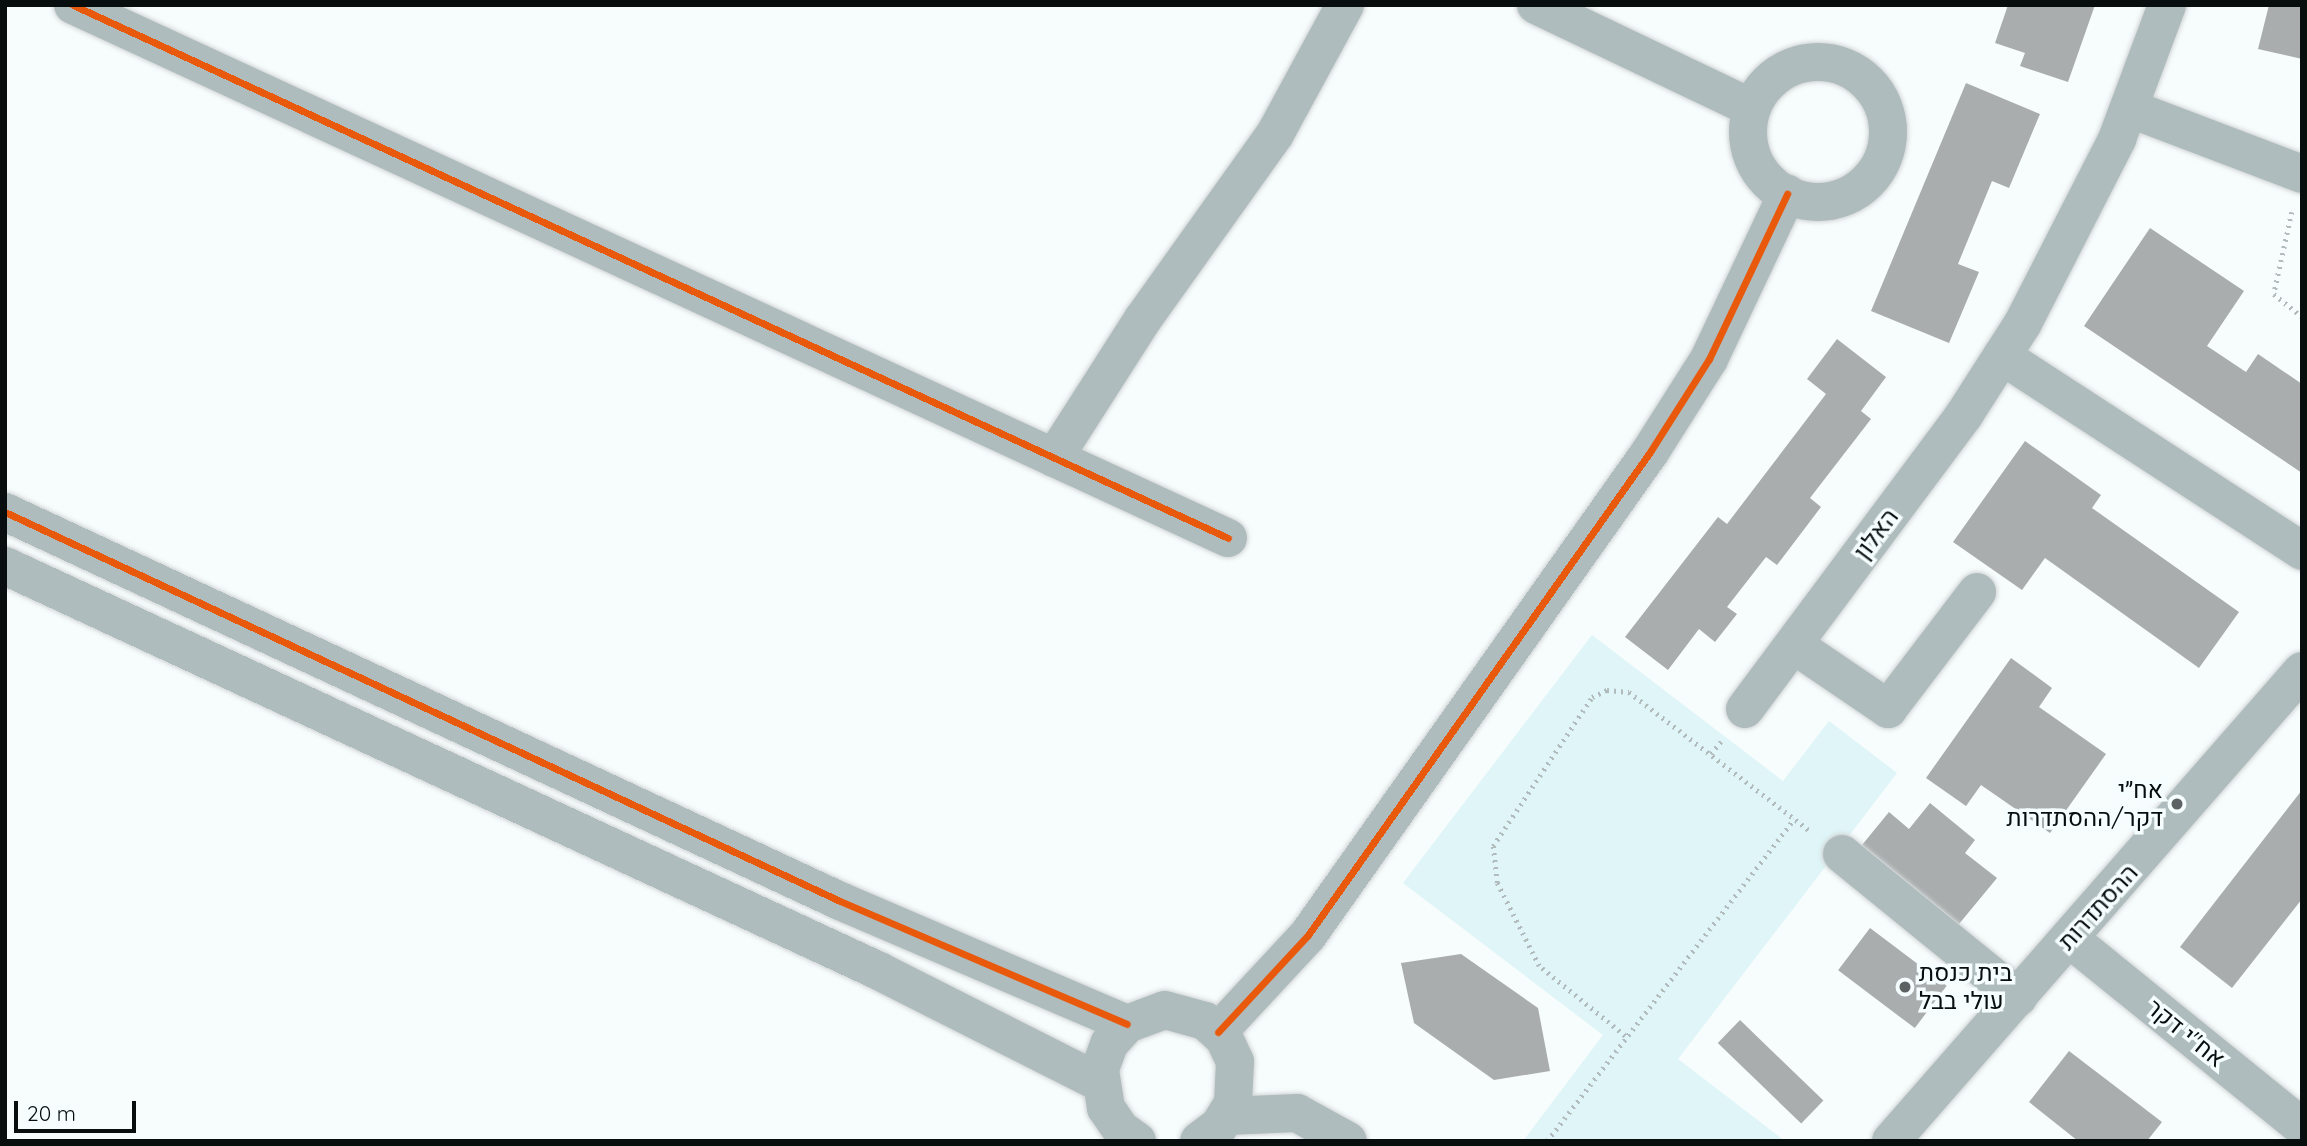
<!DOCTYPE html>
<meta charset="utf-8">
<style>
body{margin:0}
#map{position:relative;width:2307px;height:1146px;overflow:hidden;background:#f7fcfc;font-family:Quicksand,Heebo,sans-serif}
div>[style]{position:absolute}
.green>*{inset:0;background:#dff5f8}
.building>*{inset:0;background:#a9adae;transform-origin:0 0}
.path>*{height:4.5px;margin-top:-2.25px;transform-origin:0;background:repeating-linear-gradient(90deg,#b1bbbb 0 2px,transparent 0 7px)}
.roads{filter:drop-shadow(0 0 2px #d2d5d5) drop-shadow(0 0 2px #d2d5d5)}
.minor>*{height:38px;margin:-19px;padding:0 19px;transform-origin:19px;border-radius:19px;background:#afbcbe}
.minor>.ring{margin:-19px;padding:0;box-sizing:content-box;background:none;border:38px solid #afbcbe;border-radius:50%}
.cycleway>*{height:7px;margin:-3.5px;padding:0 3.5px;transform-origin:3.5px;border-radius:3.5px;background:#e8590c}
.dots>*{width:19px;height:19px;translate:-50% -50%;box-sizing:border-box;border:4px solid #f5fdfe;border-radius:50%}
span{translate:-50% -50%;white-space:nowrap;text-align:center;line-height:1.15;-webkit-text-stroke:7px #f5fdfe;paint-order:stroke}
.street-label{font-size:24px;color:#080d0d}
.poi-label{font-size:24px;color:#080d0d}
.right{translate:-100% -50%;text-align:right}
.left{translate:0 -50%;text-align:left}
.frame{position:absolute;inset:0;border:7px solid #080d0d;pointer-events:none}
.scale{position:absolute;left:14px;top:1101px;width:122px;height:32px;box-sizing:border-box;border:4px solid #080d0d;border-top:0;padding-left:9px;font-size:21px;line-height:24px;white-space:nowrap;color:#080d0d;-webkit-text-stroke:5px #f5fdfe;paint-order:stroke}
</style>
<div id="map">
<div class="green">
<i style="clip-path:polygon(1592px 635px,1783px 781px,1829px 721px,1897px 773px,1678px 1059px,1785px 1141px,1523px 1141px,1603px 1035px,1403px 883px)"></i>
</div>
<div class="building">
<i style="clip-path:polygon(2008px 5px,2095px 5px,2068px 82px,2020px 66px,2025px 53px,1995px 43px)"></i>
<i style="clip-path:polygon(2269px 5px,2302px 5px,2302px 59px,2258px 49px)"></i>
<i style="clip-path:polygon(1966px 83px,2040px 114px,2009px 188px,1992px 181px,1958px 264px,1979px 272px,1949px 343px,1871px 311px)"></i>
<i style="clip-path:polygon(2150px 228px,2244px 291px,2207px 346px,2246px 372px,2258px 354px,2302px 384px,2302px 473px,2084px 326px)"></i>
<i style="clip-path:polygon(1837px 339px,1886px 377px,1861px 411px,1871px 419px,1810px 498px,1821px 507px,1777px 565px,1766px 557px,1727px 607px,1737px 614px,1715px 642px,1699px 629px,1668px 670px,1625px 637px,1718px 517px,1727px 524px,1826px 394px,1807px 379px)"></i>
<i style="clip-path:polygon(2025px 441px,2101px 495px,2092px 508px,2239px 612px,2199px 668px,2045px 558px,2022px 590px,1953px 542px)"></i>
<i style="clip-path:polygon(2011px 658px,2052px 688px,2039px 707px,2106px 754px,2050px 833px,1981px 785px,1966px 806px,1926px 778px)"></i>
<i style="clip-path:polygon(2302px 790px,2302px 899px,2232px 988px,2180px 947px)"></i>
<i style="clip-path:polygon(1930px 803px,1975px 840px,1965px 853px,1997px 878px,1959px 924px,1862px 845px,1889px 812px,1909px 829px)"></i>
<i style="left:1870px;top:928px;width:96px;height:53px;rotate:37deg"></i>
<i style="clip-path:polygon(1461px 954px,1538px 1008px,1550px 1071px,1494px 1080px,1414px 1023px,1401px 963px)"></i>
<i style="left:1740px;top:1020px;width:116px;height:32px;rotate:44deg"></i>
<i style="clip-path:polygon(2069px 1051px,2162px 1122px,2147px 1141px,2078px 1141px,2029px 1102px)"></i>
</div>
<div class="path">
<i style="left:2292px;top:212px;width:84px;rotate:102.4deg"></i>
<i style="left:2274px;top:294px;width:36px;rotate:39deg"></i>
<i style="left:1711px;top:754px;width:16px;rotate:-52deg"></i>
<i style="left:1625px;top:1036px;width:111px;rotate:-140.9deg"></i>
<i style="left:1539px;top:966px;width:93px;rotate:-116.8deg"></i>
<i style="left:1497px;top:883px;width:37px;rotate:-96deg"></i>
<i style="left:1493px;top:846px;width:179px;rotate:-56.4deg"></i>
<i style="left:1592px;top:697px;width:17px;rotate:-25deg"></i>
<i style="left:1607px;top:690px;width:22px;rotate:5deg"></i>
<i style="left:1629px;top:692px;width:228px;rotate:37.5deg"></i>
<i style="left:1547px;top:1141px;width:406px;rotate:-52.5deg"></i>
</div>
<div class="roads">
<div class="minor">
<i style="left:73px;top:5px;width:1272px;rotate:24.77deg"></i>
<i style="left:1536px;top:5px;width:239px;rotate:25.5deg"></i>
<i class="ring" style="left:1748px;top:62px;width:102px;height:102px"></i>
<i style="left:2131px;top:109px;width:183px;rotate:20.8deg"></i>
<i style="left:2002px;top:356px;width:358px;rotate:33deg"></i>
<i style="left:1054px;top:458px;width:165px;rotate:-57.4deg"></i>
<i style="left:1143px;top:319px;width:227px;rotate:-54.5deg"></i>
<i style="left:1275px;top:134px;width:147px;rotate:-61.5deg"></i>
<i style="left:5px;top:512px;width:921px;rotate:24.98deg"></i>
<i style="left:840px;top:901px;width:312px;rotate:23.2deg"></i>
<i style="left:5px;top:566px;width:963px;rotate:24.86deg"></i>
<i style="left:879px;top:971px;width:246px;rotate:26.8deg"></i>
<i style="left:1794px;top:645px;width:114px;rotate:34.2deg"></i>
<i style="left:1888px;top:709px;width:147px;rotate:-52.7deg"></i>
<i style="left:1745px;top:709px;width:367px;rotate:-53.3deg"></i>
<i style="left:1964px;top:415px;width:109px;rotate:-57.3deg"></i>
<i style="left:2023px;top:323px;width:207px;rotate:-62.9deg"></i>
<i style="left:2117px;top:139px;width:143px;rotate:-69.5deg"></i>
<i style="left:1842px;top:854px;width:227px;rotate:39.1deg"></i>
<i style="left:2070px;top:939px;width:299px;rotate:39deg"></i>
<i style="left:1218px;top:1032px;width:132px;rotate:-47.1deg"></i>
<i style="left:1308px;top:935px;width:592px;rotate:-54.7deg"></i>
<i style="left:1650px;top:452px;width:110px;rotate:-57.6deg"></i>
<i style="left:1709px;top:359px;width:183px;rotate:-64.7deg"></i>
<i style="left:1227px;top:1116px;width:70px;rotate:-2.5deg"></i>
<i style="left:1297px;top:1113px;width:58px;rotate:28.8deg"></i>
<i style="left:1137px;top:1141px;width:19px;rotate:-145deg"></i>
<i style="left:1121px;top:1130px;width:27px;rotate:-124deg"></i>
<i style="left:1106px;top:1108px;width:39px;rotate:-99deg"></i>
<i style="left:1100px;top:1069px;width:27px;rotate:-70deg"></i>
<i style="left:1109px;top:1044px;width:27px;rotate:-48deg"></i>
<i style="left:1127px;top:1024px;width:40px;rotate:-20.2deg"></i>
<i style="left:1165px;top:1010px;width:41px;rotate:15.4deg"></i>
<i style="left:1205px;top:1021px;width:25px;rotate:42deg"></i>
<i style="left:1224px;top:1038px;width:26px;rotate:65deg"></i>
<i style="left:1235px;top:1062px;width:41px;rotate:92.8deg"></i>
<i style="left:1233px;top:1103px;width:27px;rotate:121deg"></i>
<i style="left:1219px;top:1126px;width:25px;rotate:143deg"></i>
<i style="left:1891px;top:1141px;width:624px;rotate:-48.83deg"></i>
</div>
</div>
<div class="cycleway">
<i style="left:73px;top:5px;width:1272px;rotate:24.77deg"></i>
<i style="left:5px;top:512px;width:921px;rotate:24.98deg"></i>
<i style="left:840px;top:901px;width:312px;rotate:23.2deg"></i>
<i style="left:1218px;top:1032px;width:132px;rotate:-47.1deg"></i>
<i style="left:1308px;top:935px;width:592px;rotate:-54.7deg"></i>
<i style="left:1650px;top:452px;width:110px;rotate:-57.6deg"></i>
<i style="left:1709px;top:359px;width:183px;rotate:-64.7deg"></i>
</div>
<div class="dots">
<i style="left:2177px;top:804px;background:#5c6161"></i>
<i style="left:1905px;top:987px;background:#5c6161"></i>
</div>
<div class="street-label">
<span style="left:1876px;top:534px;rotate:-53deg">האלון</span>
<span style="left:2098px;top:907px;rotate:-48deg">ההסתדרות</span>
<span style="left:2186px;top:1033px;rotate:39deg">אח"י דקר</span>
</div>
<div class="poi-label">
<span class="right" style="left:2163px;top:804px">אח״י<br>דקר/ההסתדרות</span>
<span class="left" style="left:1919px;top:987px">בית כנסת<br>עולי בבל</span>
</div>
<div class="frame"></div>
<div class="scale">20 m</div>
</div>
